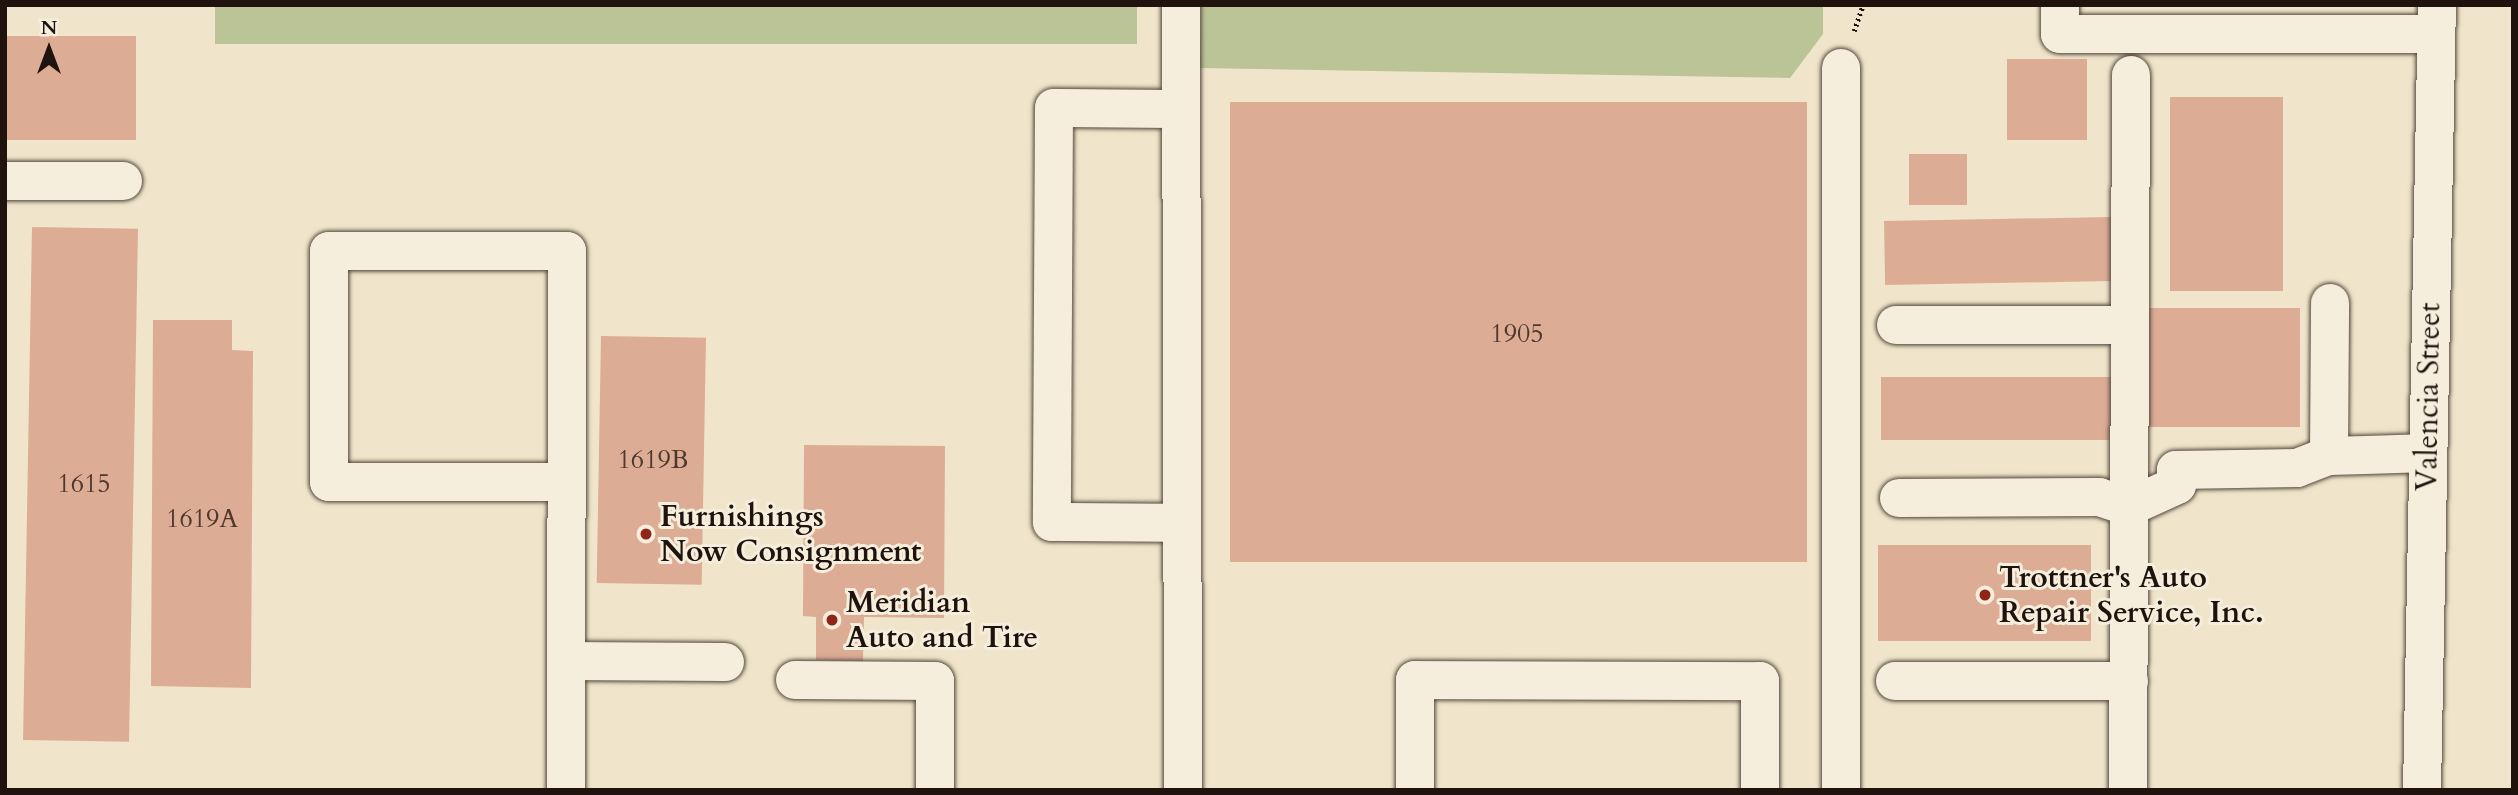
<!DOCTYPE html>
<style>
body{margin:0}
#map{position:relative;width:2518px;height:795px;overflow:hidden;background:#f0e5ca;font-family:Cardo,serif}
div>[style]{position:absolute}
.green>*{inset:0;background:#bac496;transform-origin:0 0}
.building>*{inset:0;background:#dcac95;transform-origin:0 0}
.path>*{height:4.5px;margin-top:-2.25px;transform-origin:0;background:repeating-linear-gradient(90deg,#20120c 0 2px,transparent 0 5.5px)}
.roads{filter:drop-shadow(0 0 2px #54473c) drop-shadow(0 0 2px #54473c)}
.minor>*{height:38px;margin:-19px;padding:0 19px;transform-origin:19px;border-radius:19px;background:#f5eedd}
.dots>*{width:19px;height:19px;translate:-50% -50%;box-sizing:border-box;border:4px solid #f5eedd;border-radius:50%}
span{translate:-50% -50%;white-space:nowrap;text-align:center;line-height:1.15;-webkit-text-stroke:6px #f5eedd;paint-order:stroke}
.number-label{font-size:26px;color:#4f382e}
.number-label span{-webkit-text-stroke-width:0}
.street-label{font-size:30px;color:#20120c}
.poi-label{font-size:30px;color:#20120c;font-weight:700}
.left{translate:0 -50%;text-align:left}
.frame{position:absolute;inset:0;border:7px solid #20120c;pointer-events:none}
.north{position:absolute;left:14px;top:14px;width:70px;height:70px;-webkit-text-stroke:5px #f5eedd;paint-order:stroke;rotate:0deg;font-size:19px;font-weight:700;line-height:28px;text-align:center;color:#20120c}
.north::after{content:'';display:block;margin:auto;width:24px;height:32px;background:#20120c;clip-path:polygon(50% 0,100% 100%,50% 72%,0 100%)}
</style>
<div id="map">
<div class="green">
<i style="left:215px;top:5px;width:922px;height:39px"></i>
<i style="clip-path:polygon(1201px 5px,1823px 5px,1823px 34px,1790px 78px,1200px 68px)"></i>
</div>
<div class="building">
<i style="left:5px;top:36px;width:131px;height:104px"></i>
<i style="left:2007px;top:59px;width:80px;height:81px"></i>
<i style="left:2283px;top:97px;width:194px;height:113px;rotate:90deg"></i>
<i style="left:1230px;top:102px;width:577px;height:460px"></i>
<i style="left:1909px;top:154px;width:58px;height:51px"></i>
<i style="left:2112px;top:217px;width:64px;height:228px;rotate:89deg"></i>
<i style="left:32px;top:227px;width:106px;height:513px;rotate:1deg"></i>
<i style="left:2144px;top:308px;width:156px;height:119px"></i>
<i style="clip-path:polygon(153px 320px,232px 320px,232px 350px,253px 351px,251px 688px,151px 686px)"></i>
<i style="left:601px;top:336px;width:105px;height:247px;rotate:1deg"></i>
<i style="left:2112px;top:377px;width:63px;height:231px;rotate:90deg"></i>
<i style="clip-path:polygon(804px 445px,945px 446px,944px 618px,864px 617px,863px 661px,816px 660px,816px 617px,803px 616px)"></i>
<i style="left:1878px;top:545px;width:213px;height:96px"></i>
</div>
<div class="path">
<i style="left:1854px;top:31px;width:28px;rotate:-71deg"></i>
</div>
<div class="roads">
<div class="minor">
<i style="left:1181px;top:5px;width:785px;rotate:89.85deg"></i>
<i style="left:2060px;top:5px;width:29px;rotate:90deg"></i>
<i style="left:2060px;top:34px;width:375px"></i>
<i style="left:1841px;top:68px;width:722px;rotate:90deg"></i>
<i style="left:1181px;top:109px;width:127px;rotate:-179.5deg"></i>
<i style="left:1054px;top:108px;width:414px;rotate:90.3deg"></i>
<i style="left:1052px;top:522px;width:130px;rotate:0.4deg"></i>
<i style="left:5px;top:181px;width:118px"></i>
<i style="left:1896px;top:325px;width:234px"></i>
<i style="left:2329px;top:456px;width:153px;rotate:-89.6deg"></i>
<i style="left:1899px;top:498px;width:200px;rotate:-0.3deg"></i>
<i style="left:2099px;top:497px;width:32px;rotate:18deg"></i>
<i style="left:2129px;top:507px;width:53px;rotate:-24.6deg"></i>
<i style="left:2177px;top:485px;width:15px;rotate:-94deg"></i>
<i style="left:2176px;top:470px;width:121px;rotate:-0.9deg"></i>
<i style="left:2297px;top:468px;width:34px;rotate:-21deg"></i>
<i style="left:2329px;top:456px;width:99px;rotate:-1.7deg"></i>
<i style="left:566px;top:661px;width:159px;rotate:0.4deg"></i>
<i style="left:795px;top:680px;width:140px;rotate:0.4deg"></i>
<i style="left:935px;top:681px;width:109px;rotate:90deg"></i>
<i style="left:1895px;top:681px;width:234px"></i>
<i style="left:566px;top:790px;width:539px;rotate:-89.89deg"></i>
<i style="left:567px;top:251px;width:238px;rotate:180deg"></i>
<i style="left:329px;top:251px;width:231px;rotate:90deg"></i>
<i style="left:329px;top:482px;width:237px"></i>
<i style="left:1415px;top:790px;width:110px;rotate:-90deg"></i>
<i style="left:1415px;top:680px;width:345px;rotate:0.2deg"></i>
<i style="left:1760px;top:681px;width:109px;rotate:90deg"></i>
<i style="left:2128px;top:790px;width:715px;rotate:-89.76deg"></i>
<i style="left:2422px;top:790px;width:785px;rotate:-88.91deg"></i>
</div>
</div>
<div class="dots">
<i style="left:646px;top:534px;background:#8f2418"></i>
<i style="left:1985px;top:595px;background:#8f2418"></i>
<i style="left:832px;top:620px;background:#8f2418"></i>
</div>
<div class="number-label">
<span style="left:1517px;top:334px">1905</span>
<span style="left:653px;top:460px">1619B</span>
<span style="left:84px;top:484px">1615</span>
<span style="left:202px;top:519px">1619A</span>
</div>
<div class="street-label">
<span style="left:2429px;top:397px;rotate:-89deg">Valencia Street</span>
</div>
<div class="poi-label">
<span class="left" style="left:660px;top:534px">Furnishings<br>Now Consignment</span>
<span class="left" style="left:1999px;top:595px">Trottner's Auto<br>Repair Service, Inc.</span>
<span class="left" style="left:846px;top:620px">Meridian<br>Auto and Tire</span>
</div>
<div class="frame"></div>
<div class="north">N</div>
</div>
